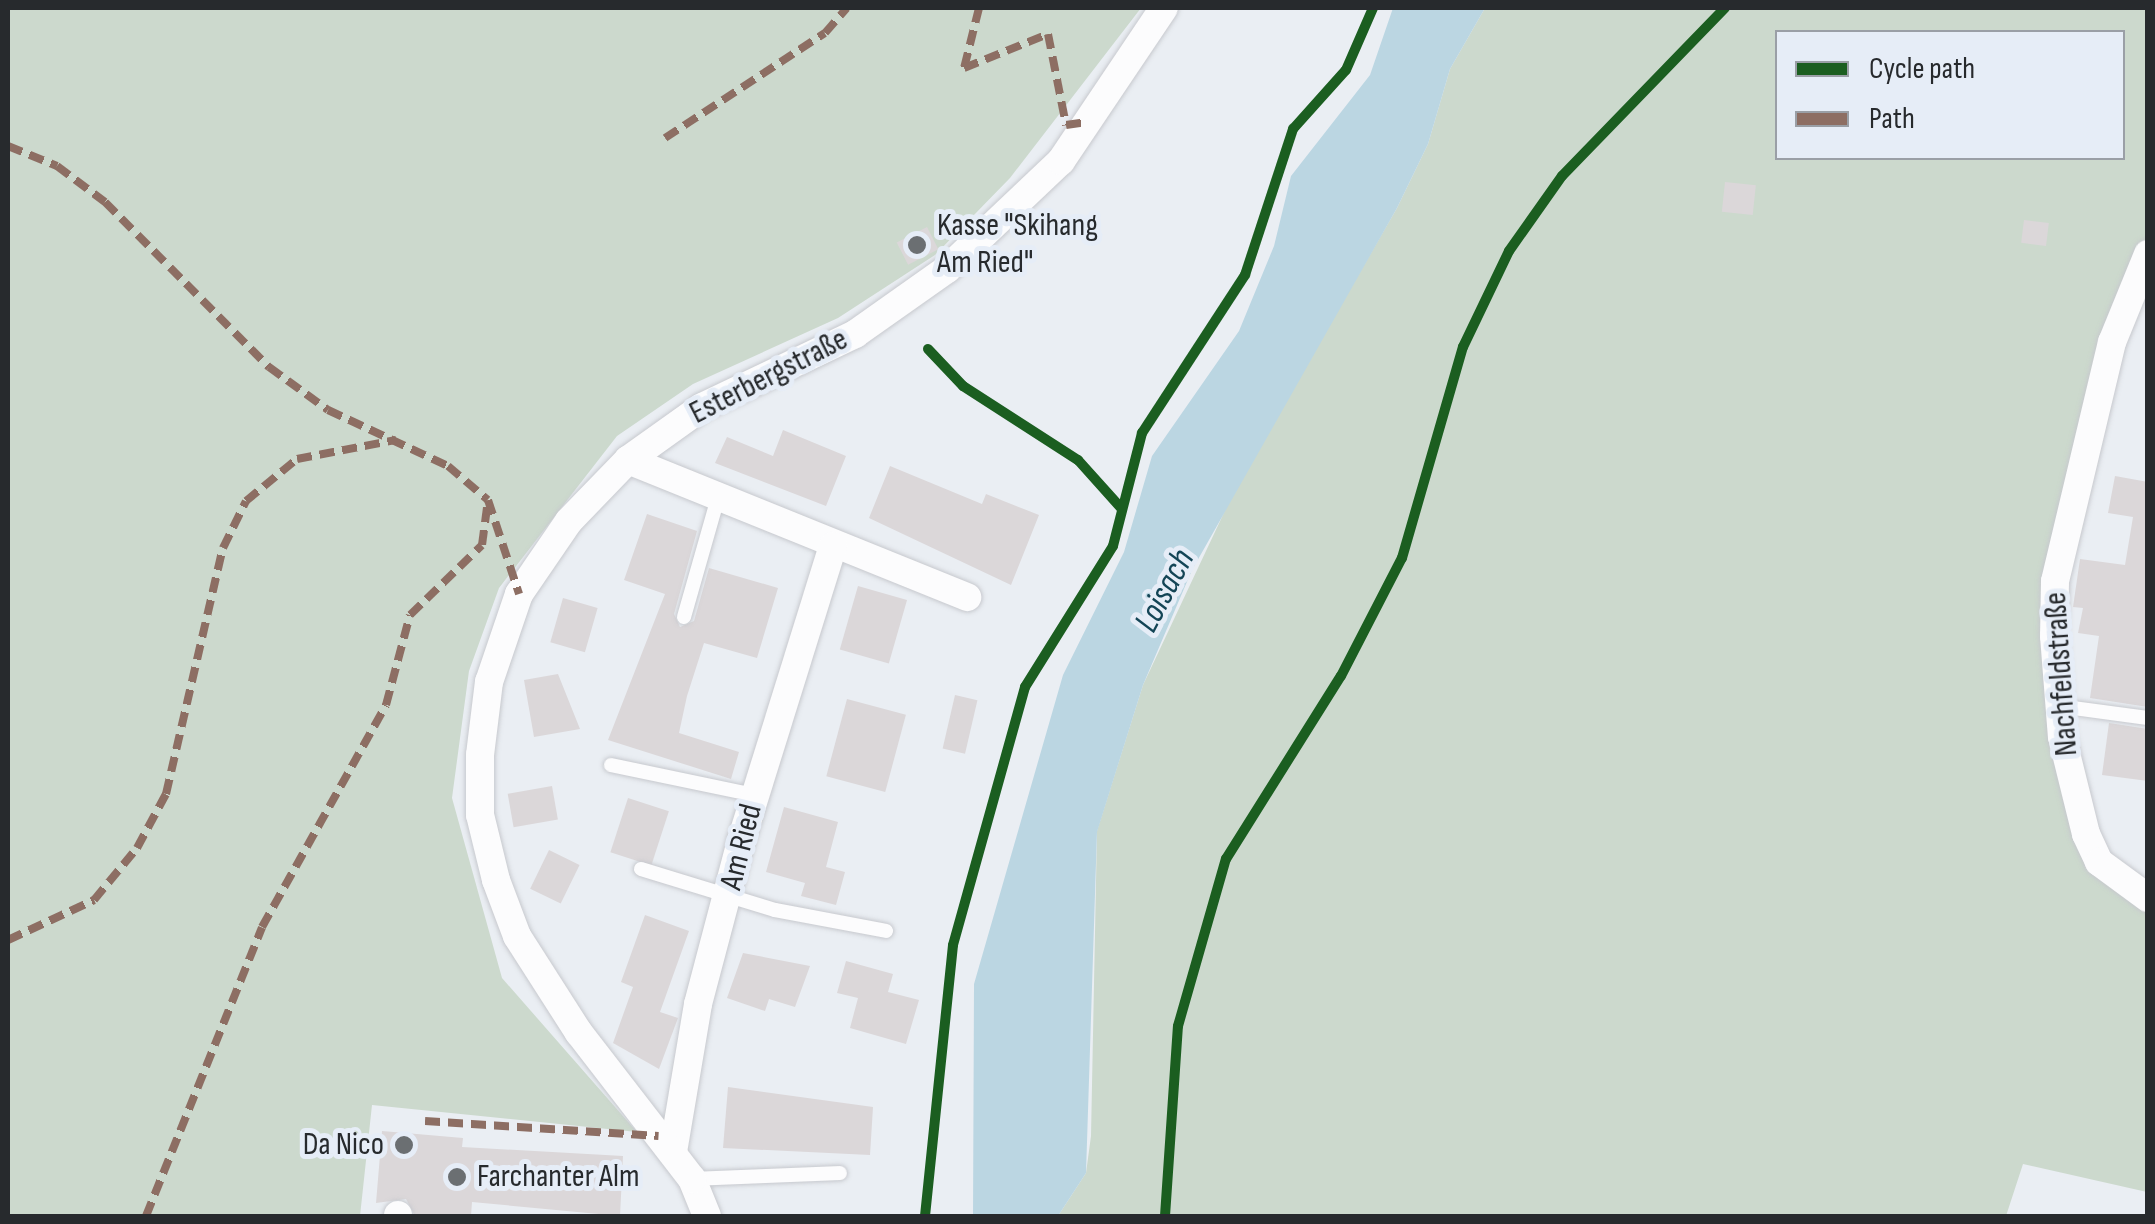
<!DOCTYPE html>
<meta charset="utf-8">
<style>
body{margin:0}
#map{position:relative;width:2155px;height:1224px;overflow:hidden;background:#eaeef3;font-family:"Sofia Sans Condensed",sans-serif}
div>[style]{position:absolute}
.green>*{inset:0;background:#ccd9cd}
.water>*{inset:0;background:#bbd6e2}
.building>*{inset:0;background:#dbd7d9;transform-origin:0 0}
.roads{filter:drop-shadow(0 0 2px #c7c9ce) drop-shadow(0 0 2px #c7c9ce)}
.service>*{height:14px;margin:-7px;padding:0 7px;transform-origin:7px;border-radius:7px;background:#fcfcfd}
.minor>*{height:28px;margin:-14px;padding:0 14px;transform-origin:14px;border-radius:14px;background:#fcfcfd}
.quiet>*{height:8px;margin-top:-4px;transform-origin:0;background:repeating-linear-gradient(90deg,#8d6e63 0 15px,transparent 0 23px)}
.cycleway>*{height:10px;margin:-5px;padding:0 5px;transform-origin:5px;border-radius:5px;background:#1b5e20}
.dots>*{width:28px;height:28px;translate:-50% -50%;box-sizing:border-box;border:5px solid #e6edf7;border-radius:50%}
span{translate:-50% -50%;white-space:nowrap;text-align:center;line-height:1.15;-webkit-text-stroke:10px #e6edf7;paint-order:stroke}
.poi-label{font-size:32px;color:#272a2d}
.left{translate:0 -50%;text-align:left}
.right{translate:-100% -50%;text-align:right}
.street-label{font-size:32px;color:#272a2d}
.water-label{font-size:35px;color:#144556;font-style:italic}
.frame{position:absolute;inset:0;border:10px solid #272a2d;pointer-events:none}
.legend{position:absolute;left:1775px;top:30px;width:350px;height:130px;box-sizing:border-box;background:#e6edf7;border:2px solid #9a9fa6;margin:0;padding:12px 18px;list-style:none;font-size:30px;color:#272a2d}
.legend li{display:flex;align-items:center;gap:20px;height:50px}
.legend b{width:50px;border:2px solid #9a9fa6}
</style>
<div id="map">
<div class="green">
<i style="clip-path:polygon(8px 8px,1141px 8px,1010px 178px,935px 255px,838px 318px,693px 384px,617px 436px,499px 588px,469px 671px,452px 798px,502px 978px,637px 1132px,372px 1105px,360px 1216px,8px 1216px)"></i>
<i style="clip-path:polygon(evenodd,1485px 8px,2147px 8px,2147px 239px,2134px 252px,2047px 581px,2078px 832px,2147px 905px,2147px 1192px,2023px 1164px,2006px 1216px,1058px 1216px,1086px 1173px,1091px 1136px,1097px 831px,1143px 685px,1237px 485px,1397px 208px,1428px 144px,1450px 69px,1485px 8px,1778px 32px,2122px 32px,2122px 158px,1778px 158px,1778px 32px)"></i>
</div>
<div class="water">
<i style="clip-path:polygon(1393px 8px,1485px 8px,1450px 69px,1428px 144px,1397px 208px,1192px 570px,1143px 685px,1097px 832px,1086px 1173px,1058px 1216px,973px 1216px,974px 984px,1063px 675px,1124px 552px,1152px 456px,1239px 331px,1274px 246px,1291px 176px,1370px 75px)"></i>
</div>
<div class="building">
<i style="left:1725px;top:182px;width:31px;height:30px;rotate:6deg"></i>
<i style="left:2024px;top:220px;width:25px;height:23px;rotate:7deg"></i>
<i style="left:927px;top:227px;width:25px;height:34px;rotate:63deg"></i>
<i style="clip-path:polygon(783px 430px,846px 456px,826px 506px,715px 463px,727px 437px,773px 456px)"></i>
<i style="clip-path:polygon(890px 466px,982px 504px,986px 494px,1039px 515px,1011px 585px,869px 518px)"></i>
<i style="clip-path:polygon(2115px 476px,2148px 482px,2148px 707px,2090px 698px,2099px 636px,2078px 633px,2083px 608px,2073px 607px,2080px 559px,2125px 565px,2133px 517px,2108px 513px)"></i>
<i style="clip-path:polygon(647px 514px,697px 531px,674px 614px,680px 627px,694px 621px,709px 568px,778px 588px,757px 658px,704px 643px,687px 696px,679px 733px,739px 752px,731px 779px,608px 740px,665px 594px,624px 580px)"></i>
<i style="left:858px;top:586px;width:51px;height:66px;rotate:16deg"></i>
<i style="left:563px;top:598px;width:36px;height:46px;rotate:16deg"></i>
<i style="clip-path:polygon(558px 674px,580px 729px,534px 737px,524px 680px)"></i>
<i style="left:955px;top:695px;width:23px;height:55px;rotate:13deg"></i>
<i style="left:847px;top:699px;width:61px;height:80px;rotate:15deg"></i>
<i style="clip-path:polygon(2109px 723px,2148px 729px,2148px 781px,2102px 775px)"></i>
<i style="left:552px;top:786px;width:34px;height:45px;rotate:80deg"></i>
<i style="left:628px;top:798px;width:43px;height:57px;rotate:18deg"></i>
<i style="clip-path:polygon(784px 807px,838px 822px,826px 867px,845px 872px,836px 905px,801px 896px,805px 883px,766px 872px)"></i>
<i style="left:549px;top:850px;width:34px;height:43px;rotate:26deg"></i>
<i style="clip-path:polygon(645px 915px,689px 931px,660px 1012px,678px 1018px,659px 1069px,613px 1043px,633px 987px,621px 982px)"></i>
<i style="clip-path:polygon(743px 953px,810px 966px,795px 1007px,769px 999px,765px 1011px,727px 998px)"></i>
<i style="clip-path:polygon(846px 961px,893px 974px,888px 992px,919px 1000px,906px 1044px,850px 1028px,858px 998px,837px 993px)"></i>
<i style="clip-path:polygon(728px 1087px,873px 1107px,870px 1155px,723px 1148px)"></i>
<i style="clip-path:polygon(382px 1131px,463px 1138px,462px 1147px,623px 1156px,620px 1216px,472px 1202px,471px 1216px,415px 1216px,406px 1199px,376px 1203px)"></i>
</div>
<div class="roads">
<div class="service">
<i style="left:684px;top:617px;width:124px;rotate:-74.1deg"></i>
<i style="left:2059px;top:706px;width:90px;rotate:7.7deg"></i>
<i style="left:611px;top:765px;width:147px;rotate:11.8deg"></i>
<i style="left:641px;top:869px;width:140px;rotate:17deg"></i>
<i style="left:775px;top:910px;width:113px;rotate:10.7deg"></i>
<i style="left:692px;top:1179px;width:148px;rotate:-2.3deg"></i>
</div>
<div class="minor">
<i style="left:2148px;top:254px;width:95px;rotate:112.2deg"></i>
<i style="left:2112px;top:342px;width:246px;rotate:103.4deg"></i>
<i style="left:2055px;top:581px;width:55px;rotate:91deg"></i>
<i style="left:2054px;top:636px;width:101px;rotate:85.5deg"></i>
<i style="left:2062px;top:737px;width:100px;rotate:76.1deg"></i>
<i style="left:2086px;top:834px;width:31px;rotate:65deg"></i>
<i style="left:2099px;top:862px;width:61px;rotate:36.3deg"></i>
<i style="left:628px;top:460px;width:366px;rotate:22deg"></i>
<i style="left:673px;top:1152px;width:150px;rotate:-80.4deg"></i>
<i style="left:698px;top:1004px;width:169px;rotate:-75.2deg"></i>
<i style="left:741px;top:841px;width:309px;rotate:-72.7deg"></i>
<i style="left:398px;top:1216px;width:1px;rotate:-90deg"></i>
<i style="left:707px;top:1216px;width:40px;rotate:-112deg"></i>
<i style="left:692px;top:1179px;width:185px;rotate:-127.7deg"></i>
<i style="left:579px;top:1033px;width:115px;rotate:-122.6deg"></i>
<i style="left:517px;top:936px;width:60px;rotate:-110.6deg"></i>
<i style="left:496px;top:880px;width:67px;rotate:-103.8deg"></i>
<i style="left:480px;top:815px;width:60px;rotate:-90deg"></i>
<i style="left:480px;top:755px;width:74px;rotate:-83deg"></i>
<i style="left:489px;top:682px;width:93px;rotate:-71.2deg"></i>
<i style="left:519px;top:594px;width:88px;rotate:-55.6deg"></i>
<i style="left:569px;top:521px;width:85px;rotate:-46deg"></i>
<i style="left:628px;top:460px;width:91px;rotate:-35.6deg"></i>
<i style="left:702px;top:407px;width:170px;rotate:-25.5deg"></i>
<i style="left:855px;top:334px;width:113px;rotate:-35.2deg"></i>
<i style="left:947px;top:269px;width:157px;rotate:-43.5deg"></i>
<i style="left:1061px;top:161px;width:184px;rotate:-56.1deg"></i>
</div>
</div>
<div class="quiet">
<i style="left:979px;top:8px;width:62px;rotate:104deg"></i>
<i style="left:964px;top:68px;width:91px;rotate:-22deg"></i>
<i style="left:1048px;top:34px;width:93px;rotate:78.8deg"></i>
<i style="left:1066px;top:125px;width:21px;rotate:-8deg"></i>
<i style="left:665px;top:138px;width:191px;rotate:-33.3deg"></i>
<i style="left:825px;top:33px;width:33px;rotate:-49deg"></i>
<i style="left:8px;top:146px;width:53px;rotate:22.2deg"></i>
<i style="left:57px;top:166px;width:60px;rotate:36.9deg"></i>
<i style="left:105px;top:202px;width:233px;rotate:45.2deg"></i>
<i style="left:269px;top:367px;width:73px;rotate:36.1deg"></i>
<i style="left:328px;top:410px;width:132px;rotate:25deg"></i>
<i style="left:448px;top:466px;width:52px;rotate:40.4deg"></i>
<i style="left:488px;top:500px;width:99px;rotate:71.7deg"></i>
<i style="left:8px;top:940px;width:95px;rotate:-24.9deg"></i>
<i style="left:94px;top:900px;width:67px;rotate:-50.4deg"></i>
<i style="left:137px;top:848px;width:61px;rotate:-61.8deg"></i>
<i style="left:166px;top:794px;width:253px;rotate:-77deg"></i>
<i style="left:223px;top:548px;width:52px;rotate:-63.9deg"></i>
<i style="left:246px;top:501px;width:66px;rotate:-39.5deg"></i>
<i style="left:297px;top:459px;width:101px;rotate:-10.9deg"></i>
<i style="left:425px;top:1121px;width:234px;rotate:3.7deg"></i>
<i style="left:146px;top:1216px;width:311px;rotate:-68.1deg"></i>
<i style="left:262px;top:927px;width:254px;rotate:-60.8deg"></i>
<i style="left:386px;top:705px;width:93px;rotate:-75.1deg"></i>
<i style="left:410px;top:615px;width:100px;rotate:-44.2deg"></i>
<i style="left:482px;top:545px;width:45px;rotate:-82.4deg"></i>
</div>
<div class="cycleway">
<i style="left:928px;top:349px;width:51px;rotate:46.6deg"></i>
<i style="left:963px;top:386px;width:137px;rotate:32.8deg"></i>
<i style="left:1078px;top:460px;width:64px;rotate:48.1deg"></i>
<i style="left:925px;top:1216px;width:272px;rotate:-84.1deg"></i>
<i style="left:953px;top:945px;width:268px;rotate:-74.4deg"></i>
<i style="left:1025px;top:687px;width:166px;rotate:-58deg"></i>
<i style="left:1113px;top:546px;width:117px;rotate:-75.6deg"></i>
<i style="left:1142px;top:433px;width:189px;rotate:-56.9deg"></i>
<i style="left:1245px;top:275px;width:154px;rotate:-71.8deg"></i>
<i style="left:1293px;top:129px;width:79px;rotate:-48.1deg"></i>
<i style="left:1346px;top:70px;width:68px;rotate:-66.5deg"></i>
<i style="left:1165px;top:1216px;width:190px;rotate:-86.1deg"></i>
<i style="left:1178px;top:1026px;width:174px;rotate:-74deg"></i>
<i style="left:1226px;top:859px;width:216px;rotate:-57.9deg"></i>
<i style="left:1341px;top:676px;width:133px;rotate:-62.7deg"></i>
<i style="left:1402px;top:558px;width:220px;rotate:-73.9deg"></i>
<i style="left:1463px;top:347px;width:106px;rotate:-64.4deg"></i>
<i style="left:1509px;top:251px;width:92px;rotate:-54.8deg"></i>
<i style="left:1562px;top:176px;width:234px;rotate:-45.9deg"></i>
</div>
<div class="dots">
<i style="left:917px;top:245px;background:#6b6f72"></i>
<i style="left:404px;top:1145px;background:#6b6f72"></i>
<i style="left:457px;top:1177px;background:#6b6f72"></i>
</div>
<div class="poi-label">
<span class="left" style="left:937px;top:245px">Kasse "Skihang<br>Am Ried"</span>
<span class="right" style="left:384px;top:1145px">Da Nico</span>
<span class="left" style="left:477px;top:1177px">Farchanter Alm</span>
</div>
<div class="street-label">
<span style="left:769px;top:377px;rotate:-27deg">Esterbergstraße</span>
<span style="left:2062px;top:674px;rotate:-94deg">Nachfeldstraße</span>
<span style="left:742px;top:847px;rotate:-76deg">Am Ried</span>
</div>
<div class="water-label">
<span style="left:1165px;top:591px;rotate:-62deg">Loisach</span>
</div>
<div class="frame"></div>
<ul class="legend">
<li><b style="height:12px;background:#1b5e20"></b>Cycle path</li>
<li><b style="height:12px;background:#8d6e63"></b>Path</li>
</ul>
</div>
